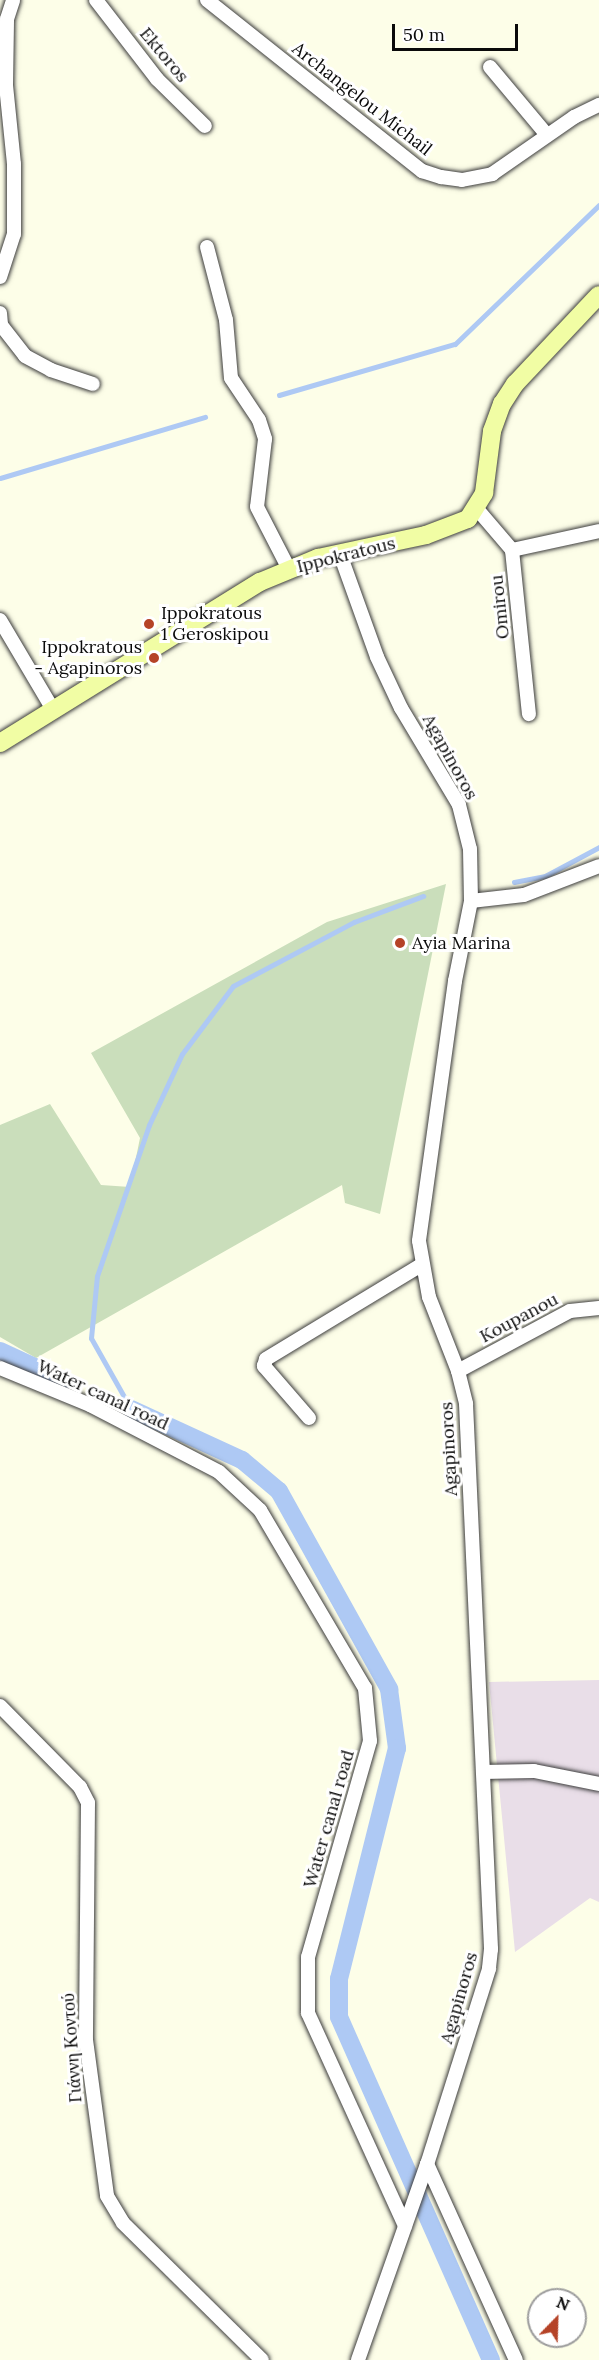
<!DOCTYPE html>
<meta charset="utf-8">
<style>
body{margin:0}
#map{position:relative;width:599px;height:2360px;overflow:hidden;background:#fdfee8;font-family:Lora,serif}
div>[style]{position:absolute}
.industrial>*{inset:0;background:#e9dee8}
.cemetery>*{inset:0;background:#cadebb}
.stream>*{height:5px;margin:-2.5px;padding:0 2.5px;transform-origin:2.5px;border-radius:2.5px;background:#aec9f4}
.canal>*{height:18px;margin:-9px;padding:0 9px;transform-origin:9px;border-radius:9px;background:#aec9f4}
.roads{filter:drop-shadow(0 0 2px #3d3d3d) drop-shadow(0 0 2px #3d3d3d)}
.street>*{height:14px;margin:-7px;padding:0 7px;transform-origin:7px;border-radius:7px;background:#fff}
.secondary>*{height:18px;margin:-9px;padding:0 9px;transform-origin:9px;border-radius:9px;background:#f1fda4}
.dots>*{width:16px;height:16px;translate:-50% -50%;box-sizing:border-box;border:3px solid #fff;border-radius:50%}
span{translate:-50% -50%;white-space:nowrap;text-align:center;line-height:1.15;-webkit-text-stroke:6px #fff;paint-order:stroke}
.street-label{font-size:18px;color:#0a0a0a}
.poi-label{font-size:18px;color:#0a0a0a}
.left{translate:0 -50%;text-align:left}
.right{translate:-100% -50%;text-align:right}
.north{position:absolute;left:527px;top:2288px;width:60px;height:60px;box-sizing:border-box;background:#fff;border:2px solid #9d9d9d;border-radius:50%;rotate:23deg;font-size:16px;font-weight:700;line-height:24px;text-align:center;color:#0a0a0a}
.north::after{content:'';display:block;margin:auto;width:21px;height:27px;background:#b54327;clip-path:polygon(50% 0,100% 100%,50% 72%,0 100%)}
.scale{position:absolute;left:392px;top:24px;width:126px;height:27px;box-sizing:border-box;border:3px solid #0a0a0a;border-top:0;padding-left:8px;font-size:18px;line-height:21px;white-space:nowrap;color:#0a0a0a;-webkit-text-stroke:4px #fff;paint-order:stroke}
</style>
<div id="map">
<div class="industrial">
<i style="clip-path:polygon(599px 1680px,599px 1902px,590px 1898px,515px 1952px,489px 1682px)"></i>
</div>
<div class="cemetery">
<i style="clip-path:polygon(446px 884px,380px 1214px,345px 1203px,342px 1185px,36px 1358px,0 1337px,0 1125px,50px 1104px,101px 1185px,130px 1187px,140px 1138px,91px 1053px,327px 922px)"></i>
</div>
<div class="stream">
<i style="left:279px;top:395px;width:183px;rotate:-16.2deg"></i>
<i style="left:455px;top:344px;width:200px;rotate:-44deg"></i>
<i style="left:0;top:478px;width:214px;rotate:-16.6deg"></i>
<i style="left:514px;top:882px;width:32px;rotate:-11deg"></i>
<i style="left:545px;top:876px;width:61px;rotate:-28.2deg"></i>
<i style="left:131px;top:1409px;width:81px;rotate:-119.4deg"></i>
<i style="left:91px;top:1338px;width:62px;rotate:-84.5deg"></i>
<i style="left:97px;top:1276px;width:160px;rotate:-71deg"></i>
<i style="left:149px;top:1125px;width:78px;rotate:-65.1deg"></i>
<i style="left:182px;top:1054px;width:85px;rotate:-53.1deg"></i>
<i style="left:233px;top:986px;width:137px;rotate:-27.9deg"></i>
<i style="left:354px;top:922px;width:74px;rotate:-20.6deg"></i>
</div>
<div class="canal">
<i style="left:0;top:1351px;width:72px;rotate:24.8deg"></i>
<i style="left:131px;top:1409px;width:122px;rotate:24.7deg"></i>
<i style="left:242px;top:1460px;width:48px;rotate:40deg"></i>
<i style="left:279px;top:1491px;width:227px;rotate:60.9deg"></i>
<i style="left:389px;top:1689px;width:60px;rotate:82.3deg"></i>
<i style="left:397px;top:1748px;width:238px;rotate:104.1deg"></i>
<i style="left:339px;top:1979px;width:38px;rotate:90deg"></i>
<i style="left:339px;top:2017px;width:375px;rotate:66.1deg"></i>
</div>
<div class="roads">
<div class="street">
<i style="left:96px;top:0;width:100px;rotate:52.3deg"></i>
<i style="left:157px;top:79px;width:67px;rotate:44.4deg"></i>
<i style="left:207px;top:0;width:275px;rotate:38.5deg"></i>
<i style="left:422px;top:171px;width:20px;rotate:18deg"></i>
<i style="left:441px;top:177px;width:21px;rotate:8deg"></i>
<i style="left:462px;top:180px;width:31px;rotate:-11deg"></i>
<i style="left:492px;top:174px;width:100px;rotate:-34.8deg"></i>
<i style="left:574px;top:117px;width:28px;rotate:-26deg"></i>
<i style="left:490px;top:67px;width:89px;rotate:50deg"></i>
<i style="left:207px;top:247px;width:75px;rotate:75.4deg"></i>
<i style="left:226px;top:320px;width:58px;rotate:85.1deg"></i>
<i style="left:231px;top:378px;width:50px;rotate:56.3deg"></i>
<i style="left:259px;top:420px;width:20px;rotate:72deg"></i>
<i style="left:265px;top:439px;width:68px;rotate:96.7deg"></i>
<i style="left:257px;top:507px;width:70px;rotate:62.7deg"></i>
<i style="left:0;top:277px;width:45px;rotate:-72deg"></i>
<i style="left:14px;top:234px;width:70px;rotate:-90deg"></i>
<i style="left:14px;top:164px;width:79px;rotate:-95.8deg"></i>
<i style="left:6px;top:85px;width:66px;rotate:-89.1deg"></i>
<i style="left:7px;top:19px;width:20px;rotate:-72deg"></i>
<i style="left:0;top:313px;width:12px;rotate:85deg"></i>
<i style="left:1px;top:325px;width:39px;rotate:52deg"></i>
<i style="left:25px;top:356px;width:30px;rotate:28deg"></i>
<i style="left:51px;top:370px;width:44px;rotate:18.4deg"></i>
<i style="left:477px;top:509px;width:54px;rotate:49.5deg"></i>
<i style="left:512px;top:550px;width:165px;rotate:84.1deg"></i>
<i style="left:512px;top:550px;width:89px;rotate:-12.3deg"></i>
<i style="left:340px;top:554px;width:109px;rotate:70.2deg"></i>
<i style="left:377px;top:657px;width:56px;rotate:64.8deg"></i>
<i style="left:401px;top:708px;width:113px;rotate:59.1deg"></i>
<i style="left:459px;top:805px;width:45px;rotate:76deg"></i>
<i style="left:470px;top:849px;width:52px;rotate:88.9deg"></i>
<i style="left:471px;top:901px;width:82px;rotate:101.3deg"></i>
<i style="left:455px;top:981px;width:262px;rotate:97.9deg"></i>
<i style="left:419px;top:1241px;width:57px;rotate:79.9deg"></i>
<i style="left:429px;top:1297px;width:79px;rotate:68.6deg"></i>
<i style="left:458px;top:1371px;width:34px;rotate:76deg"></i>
<i style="left:466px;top:1404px;width:546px;rotate:87.37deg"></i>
<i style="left:491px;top:1949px;width:20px;rotate:96deg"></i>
<i style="left:489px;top:1969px;width:205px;rotate:107.6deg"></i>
<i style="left:427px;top:2164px;width:208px;rotate:109.4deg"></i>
<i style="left:0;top:620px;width:102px;rotate:59.4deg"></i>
<i style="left:471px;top:901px;width:53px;rotate:-6.5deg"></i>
<i style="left:524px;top:895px;width:80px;rotate:-21.1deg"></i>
<i style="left:0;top:1368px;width:97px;rotate:22.3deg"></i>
<i style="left:90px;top:1405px;width:145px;rotate:27.4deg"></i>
<i style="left:219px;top:1472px;width:56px;rotate:42.8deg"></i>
<i style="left:260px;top:1510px;width:207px;rotate:59.5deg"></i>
<i style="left:365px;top:1688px;width:53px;rotate:84.6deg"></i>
<i style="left:370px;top:1741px;width:225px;rotate:106deg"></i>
<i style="left:308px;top:1957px;width:56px;rotate:90deg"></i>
<i style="left:308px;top:2013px;width:234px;rotate:65.5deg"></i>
<i style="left:458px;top:1371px;width:127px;rotate:-28.2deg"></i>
<i style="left:570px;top:1311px;width:29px;rotate:-6deg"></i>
<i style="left:309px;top:1418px;width:69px;rotate:-130.9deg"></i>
<i style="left:264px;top:1366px;width:7px;rotate:-74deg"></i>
<i style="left:266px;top:1359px;width:181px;rotate:-31.2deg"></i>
<i style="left:0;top:1706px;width:114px;rotate:45.4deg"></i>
<i style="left:80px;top:1787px;width:18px;rotate:63deg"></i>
<i style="left:88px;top:1803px;width:237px;rotate:90.5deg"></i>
<i style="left:86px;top:2040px;width:157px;rotate:82.3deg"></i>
<i style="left:107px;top:2196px;width:31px;rotate:59deg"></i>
<i style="left:123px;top:2223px;width:195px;rotate:44.6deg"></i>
<i style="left:483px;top:1772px;width:51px;rotate:-1.1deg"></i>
<i style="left:534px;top:1771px;width:66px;rotate:11.3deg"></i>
<i style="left:427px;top:2164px;width:215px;rotate:65.6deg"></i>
</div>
<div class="secondary">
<i style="left:0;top:743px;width:306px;rotate:-31.8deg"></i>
<i style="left:260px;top:582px;width:63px;rotate:-22.5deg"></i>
<i style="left:318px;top:558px;width:110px;rotate:-12deg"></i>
<i style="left:426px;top:535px;width:45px;rotate:-20.9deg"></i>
<i style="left:468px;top:519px;width:31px;rotate:-58deg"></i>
<i style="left:484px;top:493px;width:63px;rotate:-82.6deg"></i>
<i style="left:492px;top:431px;width:29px;rotate:-70deg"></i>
<i style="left:502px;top:404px;width:24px;rotate:-57deg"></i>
<i style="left:515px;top:384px;width:122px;rotate:-46.7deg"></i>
</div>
</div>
<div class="dots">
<i style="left:149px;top:624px;background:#b54327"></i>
<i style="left:154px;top:658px;background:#b54327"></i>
<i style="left:400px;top:943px;background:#b54327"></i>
</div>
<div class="street-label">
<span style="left:164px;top:55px;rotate:50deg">Ektoros</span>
<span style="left:362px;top:99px;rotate:38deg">Archangelou Michail</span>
<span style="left:346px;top:555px;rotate:-14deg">Ippokratous</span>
<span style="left:500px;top:607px;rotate:-96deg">Omirou</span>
<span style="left:450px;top:757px;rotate:61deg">Agapinoros</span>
<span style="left:519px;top:1318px;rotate:-28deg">Koupanou</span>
<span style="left:103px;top:1395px;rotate:25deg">Water canal road</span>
<span style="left:449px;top:1449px;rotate:-93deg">Agapinoros</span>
<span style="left:329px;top:1819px;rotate:-74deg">Water canal road</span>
<span style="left:459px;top:1998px;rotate:-74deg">Agapinoros</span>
<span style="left:72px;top:2048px;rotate:-94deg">Γιάννη Κοντού</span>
</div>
<div class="poi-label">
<span class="left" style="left:161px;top:624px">Ippokratous<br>1 Geroskipou</span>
<span class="right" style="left:142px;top:658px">Ippokratous<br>- Agapinoros</span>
<span class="left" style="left:412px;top:943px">Ayia Marina</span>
</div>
<div class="north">N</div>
<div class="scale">50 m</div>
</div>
